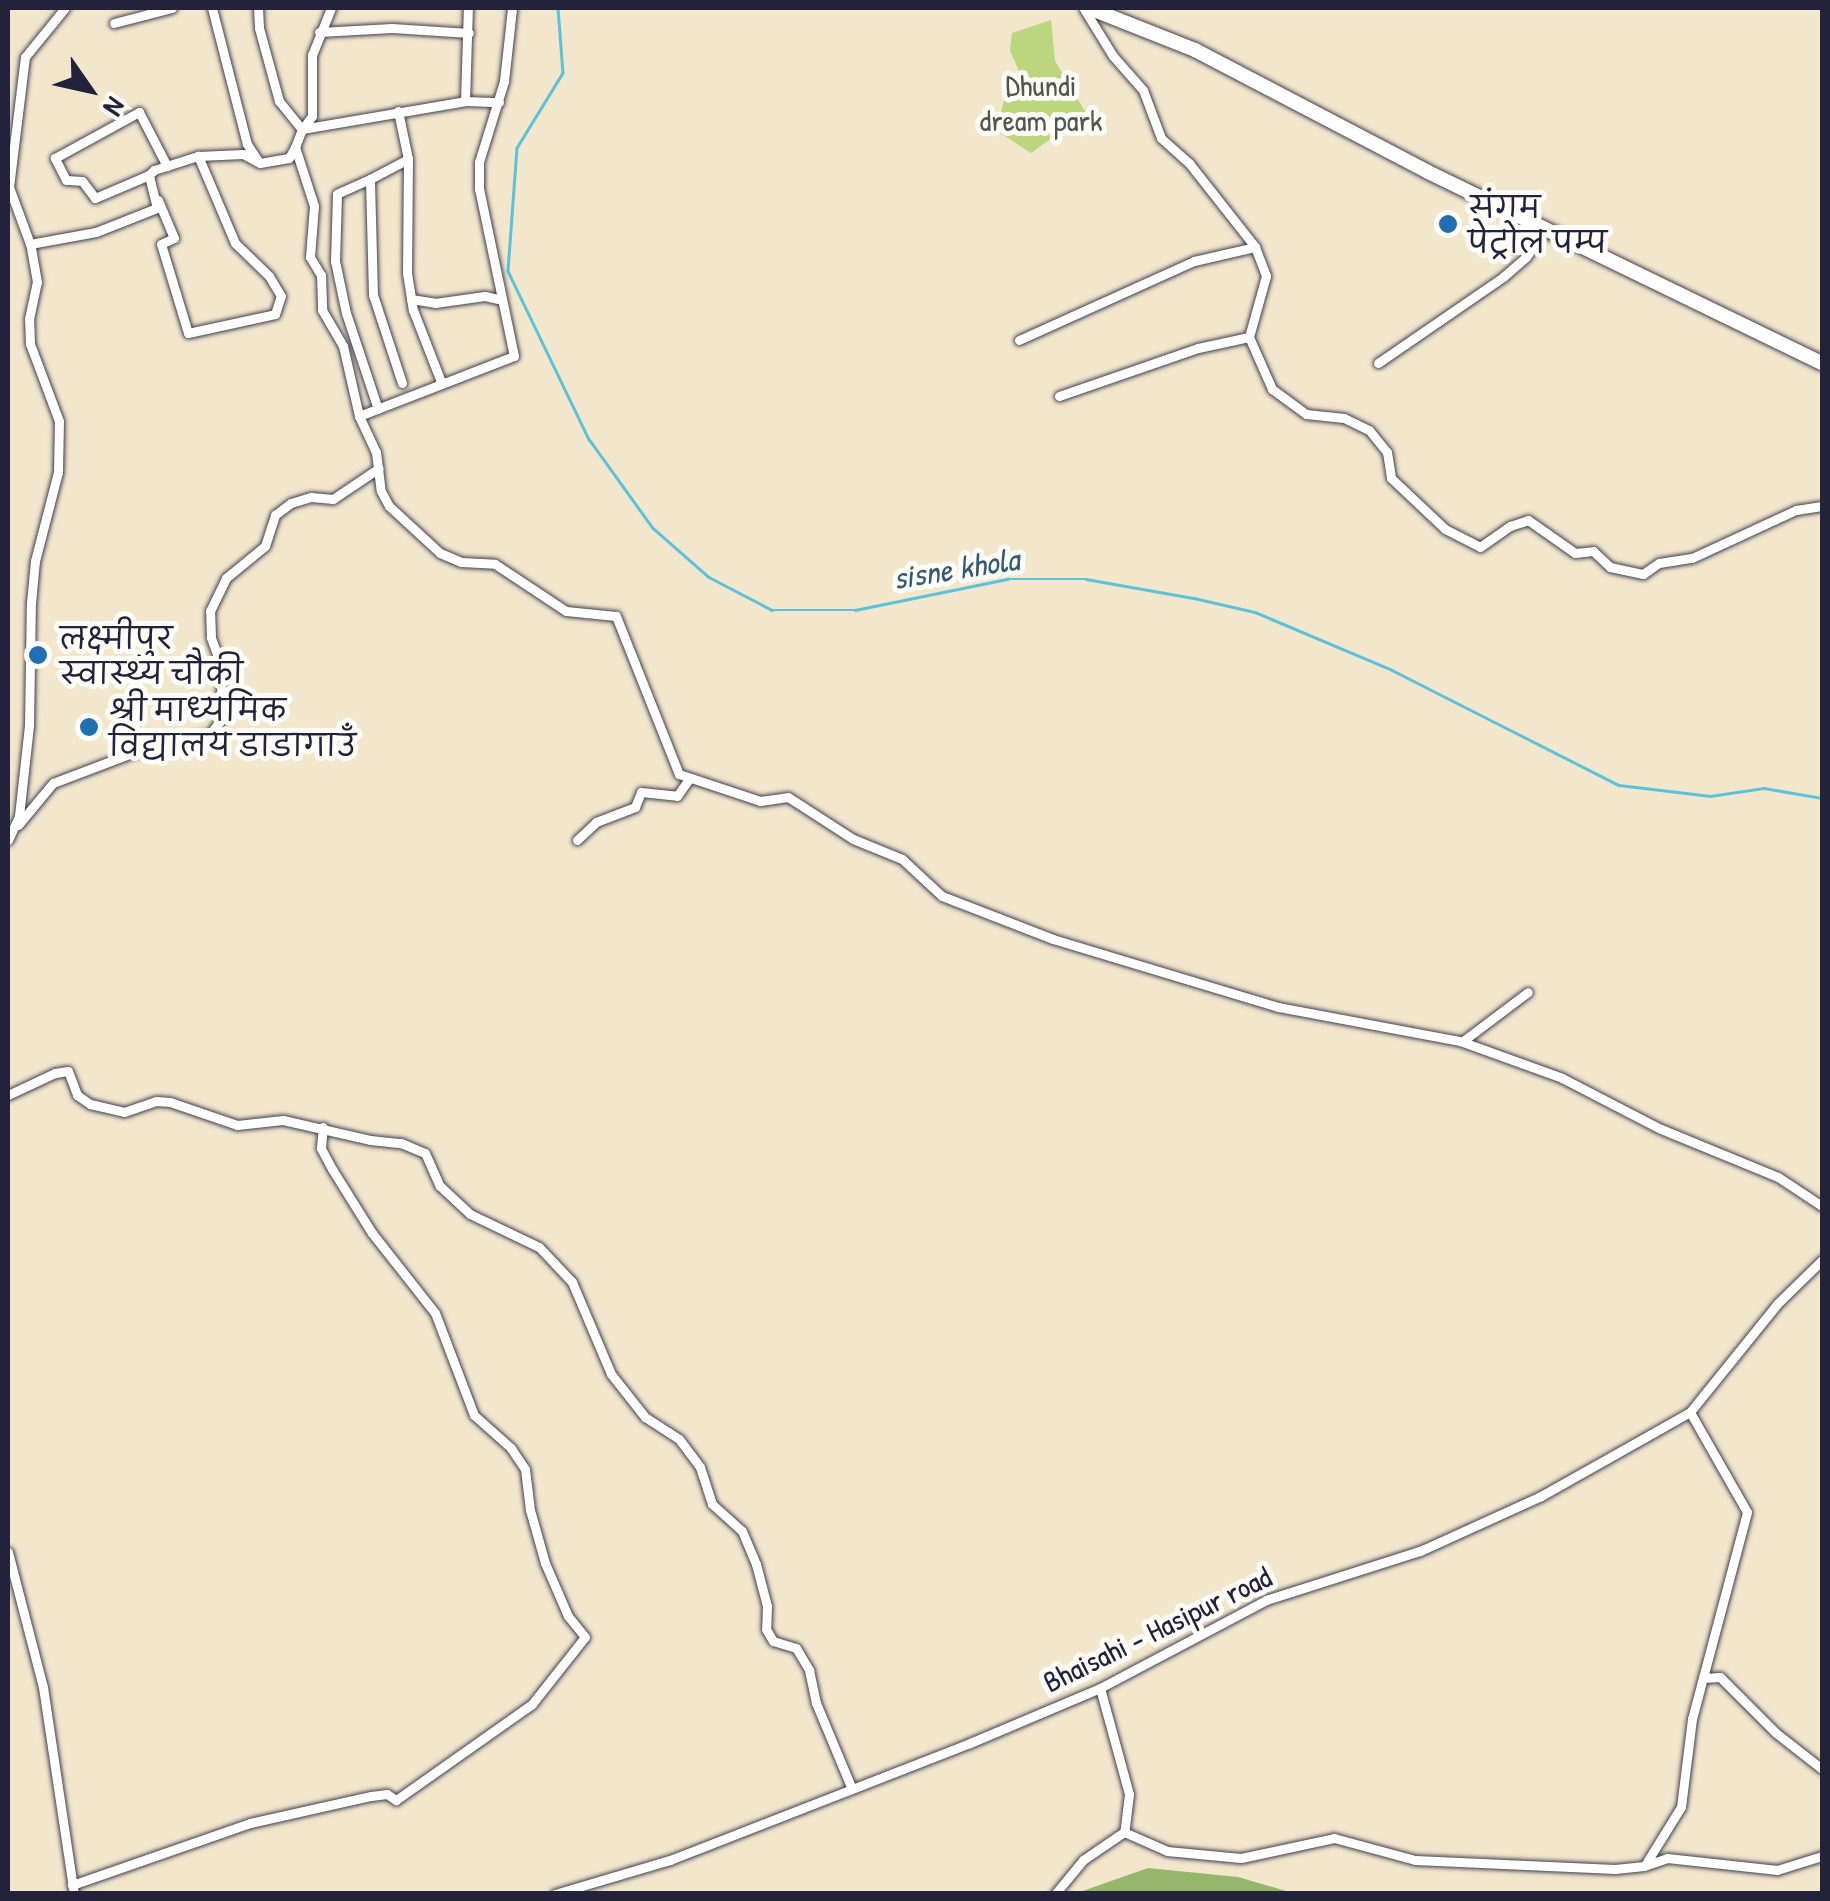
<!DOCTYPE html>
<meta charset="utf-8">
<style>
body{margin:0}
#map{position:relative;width:1830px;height:1901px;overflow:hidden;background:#f2e6cc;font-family:"Patrick Hand","Playpen Sans Deva",sans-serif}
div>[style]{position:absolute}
.green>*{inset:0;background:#bbd67c}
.forest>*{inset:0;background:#94b76c}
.stream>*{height:2.5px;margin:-1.25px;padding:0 1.25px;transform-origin:1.25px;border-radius:1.25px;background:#5cc1da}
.roads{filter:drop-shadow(0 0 2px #413f51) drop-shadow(0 0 2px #413f51)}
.street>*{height:9px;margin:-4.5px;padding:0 4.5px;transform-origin:4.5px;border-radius:4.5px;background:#fff}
.primary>*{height:14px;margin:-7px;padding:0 7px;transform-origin:7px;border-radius:7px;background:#fff}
.dots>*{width:28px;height:28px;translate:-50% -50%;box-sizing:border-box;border:5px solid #fdfcf7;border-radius:50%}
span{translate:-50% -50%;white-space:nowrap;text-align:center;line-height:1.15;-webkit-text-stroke:10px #fdfcf7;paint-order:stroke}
.park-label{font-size:30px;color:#50584e}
.poi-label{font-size:30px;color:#22223b}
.left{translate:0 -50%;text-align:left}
.street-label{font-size:30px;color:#22223b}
.water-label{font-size:32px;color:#365a73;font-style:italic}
.frame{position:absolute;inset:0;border:10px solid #22223b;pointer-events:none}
.north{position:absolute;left:40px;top:40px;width:100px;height:100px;-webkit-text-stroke:8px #fdfcf7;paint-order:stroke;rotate:124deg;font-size:28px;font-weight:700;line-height:40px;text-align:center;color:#22223b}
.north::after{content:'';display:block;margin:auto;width:35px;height:45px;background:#22223b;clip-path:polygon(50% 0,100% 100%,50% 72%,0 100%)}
</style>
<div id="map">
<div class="green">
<i style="clip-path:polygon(1051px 20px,1055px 61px,1086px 113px,1031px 153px,997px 131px,1007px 85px,1020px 73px,1010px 51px,1012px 33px)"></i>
</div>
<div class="forest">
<i style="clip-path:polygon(1148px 1868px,1238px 1877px,1293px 1893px,1077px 1893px)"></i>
</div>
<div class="stream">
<i style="left:558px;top:8px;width:65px;rotate:85.6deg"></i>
<i style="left:563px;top:73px;width:88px;rotate:121.5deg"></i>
<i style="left:517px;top:148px;width:123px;rotate:94.2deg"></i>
<i style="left:508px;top:271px;width:187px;rotate:64.3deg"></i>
<i style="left:589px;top:439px;width:110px;rotate:54.3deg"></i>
<i style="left:653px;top:528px;width:74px;rotate:41.2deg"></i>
<i style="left:709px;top:577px;width:71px;rotate:27.6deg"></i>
<i style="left:772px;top:610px;width:83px"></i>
<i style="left:855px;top:610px;width:156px;rotate:-11.5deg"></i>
<i style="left:1008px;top:579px;width:78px"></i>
<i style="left:1086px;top:579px;width:110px;rotate:10deg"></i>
<i style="left:1194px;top:598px;width:63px;rotate:12.9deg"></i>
<i style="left:1255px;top:612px;width:149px;rotate:22.9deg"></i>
<i style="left:1392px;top:670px;width:254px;rotate:26.9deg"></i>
<i style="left:1619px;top:785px;width:92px;rotate:6.9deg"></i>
<i style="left:1710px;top:796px;width:55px;rotate:-8.4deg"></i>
<i style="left:1764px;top:788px;width:59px;rotate:9.8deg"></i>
</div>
<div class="roads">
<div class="street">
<i style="left:212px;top:8px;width:140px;rotate:75.6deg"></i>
<i style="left:247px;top:144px;width:20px;rotate:57deg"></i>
<i style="left:258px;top:8px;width:20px;rotate:87deg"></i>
<i style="left:259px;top:28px;width:76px;rotate:74.7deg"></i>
<i style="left:279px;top:101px;width:36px;rotate:51deg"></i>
<i style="left:302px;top:129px;width:19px;rotate:111deg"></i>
<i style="left:295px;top:147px;width:62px;rotate:72.1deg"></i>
<i style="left:314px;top:206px;width:51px;rotate:94.5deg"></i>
<i style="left:310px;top:257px;width:21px;rotate:59deg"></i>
<i style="left:321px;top:275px;width:35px;rotate:88deg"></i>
<i style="left:322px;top:310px;width:42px;rotate:59.7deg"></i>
<i style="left:343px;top:346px;width:72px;rotate:77.1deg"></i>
<i style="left:359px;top:416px;width:40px;rotate:65deg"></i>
<i style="left:376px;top:452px;width:39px;rotate:83deg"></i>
<i style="left:381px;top:491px;width:17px;rotate:62deg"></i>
<i style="left:389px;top:506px;width:69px;rotate:42.7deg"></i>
<i style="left:440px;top:553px;width:23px;rotate:23deg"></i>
<i style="left:461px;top:562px;width:34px;rotate:3deg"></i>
<i style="left:495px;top:564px;width:85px;rotate:33.5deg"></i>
<i style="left:566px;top:611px;width:50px;rotate:5.7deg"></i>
<i style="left:616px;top:616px;width:170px;rotate:68.3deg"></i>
<i style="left:679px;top:774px;width:85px;rotate:18.4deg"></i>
<i style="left:760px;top:801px;width:28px;rotate:-8deg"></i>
<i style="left:788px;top:797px;width:77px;rotate:32.9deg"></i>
<i style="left:853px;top:839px;width:53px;rotate:22.2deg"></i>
<i style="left:902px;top:859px;width:54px;rotate:42.8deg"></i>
<i style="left:942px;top:896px;width:119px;rotate:21.2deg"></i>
<i style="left:1053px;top:939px;width:235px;rotate:16.8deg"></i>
<i style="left:1278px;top:1007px;width:185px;rotate:10.6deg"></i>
<i style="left:1460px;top:1041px;width:109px;rotate:19.9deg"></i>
<i style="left:1562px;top:1078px;width:111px;rotate:27.3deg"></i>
<i style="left:1661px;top:1129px;width:126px;rotate:22.3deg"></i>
<i style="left:1778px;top:1177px;width:53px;rotate:33.4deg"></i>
<i style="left:1084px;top:9px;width:55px;rotate:58.3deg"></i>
<i style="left:1113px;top:56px;width:45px;rotate:48.6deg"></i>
<i style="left:1143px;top:90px;width:51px;rotate:69.4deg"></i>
<i style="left:1161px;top:138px;width:38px;rotate:42deg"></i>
<i style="left:1189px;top:163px;width:107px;rotate:51.8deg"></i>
<i style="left:1255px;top:247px;width:31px;rotate:69deg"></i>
<i style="left:1266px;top:276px;width:63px;rotate:105.6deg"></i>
<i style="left:1249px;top:337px;width:57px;rotate:66.1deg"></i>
<i style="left:1272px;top:389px;width:42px;rotate:36.3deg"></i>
<i style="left:1306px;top:414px;width:38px;rotate:6deg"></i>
<i style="left:1344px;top:418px;width:28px;rotate:26deg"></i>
<i style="left:1369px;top:430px;width:28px;rotate:51deg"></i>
<i style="left:1387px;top:452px;width:26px;rotate:81deg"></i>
<i style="left:1391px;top:478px;width:74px;rotate:43.4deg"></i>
<i style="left:1445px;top:529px;width:39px;rotate:27deg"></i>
<i style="left:1480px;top:547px;width:37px;rotate:-35deg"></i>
<i style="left:1510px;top:526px;width:19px;rotate:-18deg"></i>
<i style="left:1528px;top:520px;width:57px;rotate:35.1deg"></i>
<i style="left:1575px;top:553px;width:18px;rotate:-6deg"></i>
<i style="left:1593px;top:551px;width:23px;rotate:43deg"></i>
<i style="left:1610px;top:567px;width:34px;rotate:12deg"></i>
<i style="left:1643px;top:574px;width:19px;rotate:-35deg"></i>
<i style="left:1659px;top:563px;width:33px;rotate:-9deg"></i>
<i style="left:1692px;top:558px;width:115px;rotate:-24.8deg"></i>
<i style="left:1796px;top:510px;width:26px;rotate:-9deg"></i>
<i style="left:114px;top:23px;width:60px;rotate:-14.5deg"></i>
<i style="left:319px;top:32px;width:73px;rotate:-3.1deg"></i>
<i style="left:392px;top:28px;width:77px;rotate:3.7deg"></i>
<i style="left:465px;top:101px;width:93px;rotate:-88.2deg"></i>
<i style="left:398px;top:111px;width:49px;rotate:78.2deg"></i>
<i style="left:408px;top:159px;width:114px;rotate:90.5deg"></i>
<i style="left:407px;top:273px;width:37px;rotate:81deg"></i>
<i style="left:413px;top:310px;width:77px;rotate:68.7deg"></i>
<i style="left:303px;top:128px;width:15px;rotate:-53deg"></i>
<i style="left:312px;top:116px;width:61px;rotate:-90deg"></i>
<i style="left:312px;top:55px;width:51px;rotate:-68deg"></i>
<i style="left:302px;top:129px;width:165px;rotate:-9.7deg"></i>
<i style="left:465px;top:101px;width:34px;rotate:2deg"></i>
<i style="left:149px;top:175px;width:59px;rotate:156.9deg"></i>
<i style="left:95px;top:198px;width:21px;rotate:-127deg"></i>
<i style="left:82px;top:181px;width:16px;rotate:-176deg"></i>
<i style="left:66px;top:180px;width:25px;rotate:-117deg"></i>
<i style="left:55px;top:158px;width:96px;rotate:-28.7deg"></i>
<i style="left:139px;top:112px;width:61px;rotate:62.6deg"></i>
<i style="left:370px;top:179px;width:36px;rotate:156deg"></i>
<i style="left:337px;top:194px;width:67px;rotate:91.7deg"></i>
<i style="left:335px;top:261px;width:53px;rotate:78.1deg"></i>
<i style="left:346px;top:313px;width:101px;rotate:71.6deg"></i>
<i style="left:158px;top:200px;width:41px;rotate:67.2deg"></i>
<i style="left:174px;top:238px;width:14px;rotate:155deg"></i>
<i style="left:161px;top:244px;width:93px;rotate:73.1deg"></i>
<i style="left:188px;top:333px;width:89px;rotate:-12.3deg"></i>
<i style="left:275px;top:314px;width:19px;rotate:-72deg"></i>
<i style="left:281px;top:296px;width:23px;rotate:-121deg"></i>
<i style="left:269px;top:276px;width:47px;rotate:-135.9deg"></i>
<i style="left:235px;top:243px;width:95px;rotate:-113deg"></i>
<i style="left:30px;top:244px;width:67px;rotate:-10.3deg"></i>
<i style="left:96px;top:232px;width:66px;rotate:-21.5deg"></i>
<i style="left:157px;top:208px;width:34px;rotate:-104deg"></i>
<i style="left:149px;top:175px;width:7px;rotate:-45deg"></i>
<i style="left:154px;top:170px;width:46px;rotate:-17.7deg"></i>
<i style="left:198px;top:156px;width:45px;rotate:-2.5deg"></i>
<i style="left:243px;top:154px;width:19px;rotate:28deg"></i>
<i style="left:260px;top:163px;width:29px;rotate:-10deg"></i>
<i style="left:289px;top:158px;width:13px;rotate:-61deg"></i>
<i style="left:411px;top:299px;width:24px;rotate:9deg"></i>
<i style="left:435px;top:303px;width:50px;rotate:-8deg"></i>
<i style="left:485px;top:296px;width:17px;rotate:13deg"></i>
<i style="left:1019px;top:340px;width:192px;rotate:-24.3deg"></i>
<i style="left:1194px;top:261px;width:63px;rotate:-12.9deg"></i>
<i style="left:1378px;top:363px;width:152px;rotate:-34.5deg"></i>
<i style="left:1503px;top:277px;width:30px;rotate:-41deg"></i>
<i style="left:1526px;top:257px;width:35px;rotate:-55deg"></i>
<i style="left:402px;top:383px;width:93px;rotate:-108.2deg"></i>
<i style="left:373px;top:295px;width:116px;rotate:-91.5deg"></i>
<i style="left:370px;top:179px;width:43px;rotate:-27.8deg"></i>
<i style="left:1059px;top:396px;width:147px;rotate:-19.1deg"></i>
<i style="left:1198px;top:348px;width:52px;rotate:-12.2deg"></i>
<i style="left:359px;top:416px;width:166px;rotate:-21.2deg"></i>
<i style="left:514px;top:356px;width:171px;rotate:-101.8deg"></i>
<i style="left:479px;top:189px;width:27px;rotate:-90deg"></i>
<i style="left:479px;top:162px;width:85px;rotate:-72.8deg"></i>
<i style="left:504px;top:81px;width:73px;rotate:-83.7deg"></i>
<i style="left:18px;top:825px;width:55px;rotate:-50.2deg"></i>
<i style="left:53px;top:783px;width:85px;rotate:-20.8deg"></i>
<i style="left:132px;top:753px;width:80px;rotate:-13.7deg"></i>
<i style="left:210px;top:734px;width:16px;rotate:-52deg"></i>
<i style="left:220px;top:721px;width:53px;rotate:-87.8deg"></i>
<i style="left:222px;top:668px;width:33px;rotate:-110deg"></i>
<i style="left:211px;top:637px;width:26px;rotate:-92deg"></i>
<i style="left:210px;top:611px;width:37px;rotate:-64deg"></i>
<i style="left:226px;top:578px;width:50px;rotate:-39.4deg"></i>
<i style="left:265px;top:546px;width:33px;rotate:-72deg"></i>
<i style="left:275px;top:515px;width:20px;rotate:-37deg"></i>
<i style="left:291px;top:503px;width:21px;rotate:-17deg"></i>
<i style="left:311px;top:497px;width:22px;rotate:5deg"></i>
<i style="left:333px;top:499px;width:55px;rotate:-34deg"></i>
<i style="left:8px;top:840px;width:26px;rotate:-65deg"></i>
<i style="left:19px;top:816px;width:92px;rotate:-83.7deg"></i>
<i style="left:29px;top:725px;width:122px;rotate:-89.1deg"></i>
<i style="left:31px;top:603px;width:42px;rotate:-84.6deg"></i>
<i style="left:35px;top:561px;width:92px;rotate:-75.5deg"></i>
<i style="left:58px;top:472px;width:51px;rotate:-88.9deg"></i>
<i style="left:59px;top:421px;width:82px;rotate:-110.6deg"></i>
<i style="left:30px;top:344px;width:25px;rotate:-92deg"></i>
<i style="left:29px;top:319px;width:38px;rotate:-78deg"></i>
<i style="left:37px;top:282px;width:39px;rotate:-100deg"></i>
<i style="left:30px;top:244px;width:61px;rotate:-110.2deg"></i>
<i style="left:9px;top:187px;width:131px;rotate:-83deg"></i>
<i style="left:25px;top:57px;width:63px;rotate:-50.8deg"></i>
<i style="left:577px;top:840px;width:26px;rotate:-43deg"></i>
<i style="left:596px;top:822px;width:42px;rotate:-21deg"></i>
<i style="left:635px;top:807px;width:16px;rotate:-68deg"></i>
<i style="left:641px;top:792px;width:36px;rotate:6deg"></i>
<i style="left:677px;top:796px;width:21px;rotate:-55deg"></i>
<i style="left:1463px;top:1041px;width:81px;rotate:-37deg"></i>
<i style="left:8px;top:1095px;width:52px;rotate:-25.1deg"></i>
<i style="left:55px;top:1073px;width:13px;rotate:-9deg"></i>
<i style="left:68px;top:1071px;width:26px;rotate:69deg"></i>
<i style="left:77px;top:1095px;width:16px;rotate:35deg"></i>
<i style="left:90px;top:1104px;width:35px;rotate:13deg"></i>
<i style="left:124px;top:1112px;width:34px;rotate:-19deg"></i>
<i style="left:156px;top:1101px;width:14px;rotate:4deg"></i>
<i style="left:170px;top:1102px;width:71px;rotate:18.9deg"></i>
<i style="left:237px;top:1125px;width:46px;rotate:-6.2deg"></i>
<i style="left:283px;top:1120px;width:89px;rotate:12.9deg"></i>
<i style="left:370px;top:1140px;width:31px;rotate:6deg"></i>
<i style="left:401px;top:1143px;width:26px;rotate:23deg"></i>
<i style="left:425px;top:1153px;width:36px;rotate:66deg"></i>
<i style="left:440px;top:1186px;width:41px;rotate:43deg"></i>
<i style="left:470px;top:1214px;width:76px;rotate:25.6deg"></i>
<i style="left:539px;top:1247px;width:48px;rotate:46.7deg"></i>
<i style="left:572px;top:1282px;width:100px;rotate:67deg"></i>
<i style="left:611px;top:1374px;width:55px;rotate:51.7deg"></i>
<i style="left:645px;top:1417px;width:40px;rotate:32.9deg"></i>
<i style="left:679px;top:1439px;width:35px;rotate:53deg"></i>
<i style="left:700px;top:1467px;width:39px;rotate:72deg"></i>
<i style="left:712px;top:1504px;width:40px;rotate:42deg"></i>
<i style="left:742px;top:1531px;width:36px;rotate:67deg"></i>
<i style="left:756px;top:1564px;width:43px;rotate:75.3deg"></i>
<i style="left:767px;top:1606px;width:23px;rotate:92deg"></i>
<i style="left:766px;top:1629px;width:14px;rotate:60deg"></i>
<i style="left:773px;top:1641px;width:24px;rotate:17deg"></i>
<i style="left:796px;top:1648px;width:26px;rotate:59deg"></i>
<i style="left:809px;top:1670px;width:34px;rotate:78deg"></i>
<i style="left:816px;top:1703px;width:93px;rotate:67.3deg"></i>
<i style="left:8px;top:1552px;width:139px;rotate:75.5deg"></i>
<i style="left:43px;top:1687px;width:209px;rotate:81.5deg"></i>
<i style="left:1703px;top:1678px;width:17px;rotate:-3deg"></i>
<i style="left:1720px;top:1677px;width:79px;rotate:45deg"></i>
<i style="left:1776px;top:1733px;width:58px;rotate:38deg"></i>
<i style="left:1100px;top:1688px;width:110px;rotate:74.7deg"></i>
<i style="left:1129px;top:1794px;width:38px;rotate:97deg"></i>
<i style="left:1645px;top:1865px;width:68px;rotate:-58.2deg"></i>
<i style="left:1681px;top:1807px;width:89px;rotate:-82.9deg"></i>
<i style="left:1692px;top:1719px;width:214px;rotate:-75.1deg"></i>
<i style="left:1747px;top:1512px;width:115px;rotate:-119.7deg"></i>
<i style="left:72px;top:1885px;width:188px;rotate:-19.2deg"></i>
<i style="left:250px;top:1823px;width:124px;rotate:-12.6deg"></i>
<i style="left:371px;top:1796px;width:16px;rotate:-7deg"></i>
<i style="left:387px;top:1794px;width:11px;rotate:34deg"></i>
<i style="left:396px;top:1800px;width:166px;rotate:-35.2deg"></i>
<i style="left:532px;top:1704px;width:85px;rotate:-51.7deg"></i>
<i style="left:585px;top:1637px;width:27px;rotate:-129deg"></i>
<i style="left:568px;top:1616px;width:58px;rotate:-113.5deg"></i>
<i style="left:545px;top:1563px;width:55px;rotate:-105.8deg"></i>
<i style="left:530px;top:1510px;width:41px;rotate:-97deg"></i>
<i style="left:525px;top:1469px;width:25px;rotate:-124deg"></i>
<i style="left:511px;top:1448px;width:50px;rotate:-138.3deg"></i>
<i style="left:474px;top:1415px;width:109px;rotate:-110.9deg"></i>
<i style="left:435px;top:1313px;width:102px;rotate:-128.2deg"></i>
<i style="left:372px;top:1233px;width:75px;rotate:-122deg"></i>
<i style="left:332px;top:1169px;width:24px;rotate:-118deg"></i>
<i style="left:321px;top:1148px;width:21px;rotate:-85deg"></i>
<i style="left:555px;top:1894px;width:120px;rotate:-16.5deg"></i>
<i style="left:670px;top:1860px;width:322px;rotate:-21.3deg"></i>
<i style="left:970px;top:1743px;width:141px;rotate:-22.9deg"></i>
<i style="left:1100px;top:1688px;width:188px;rotate:-27.9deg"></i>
<i style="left:1266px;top:1600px;width:162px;rotate:-17.7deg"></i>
<i style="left:1420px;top:1551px;width:133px;rotate:-24.4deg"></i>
<i style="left:1541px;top:1496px;width:171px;rotate:-29.4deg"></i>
<i style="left:1690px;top:1412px;width:139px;rotate:-51.1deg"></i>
<i style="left:1777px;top:1304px;width:63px;rotate:-44.4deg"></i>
<i style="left:1055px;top:1894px;width:44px;rotate:-50.5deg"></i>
<i style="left:1083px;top:1860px;width:50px;rotate:-34.3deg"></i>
<i style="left:1124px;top:1832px;width:47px;rotate:23.8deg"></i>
<i style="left:1167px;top:1851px;width:74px;rotate:5.4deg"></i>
<i style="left:1241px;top:1858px;width:95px;rotate:-12.1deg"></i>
<i style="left:1334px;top:1838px;width:84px;rotate:15.2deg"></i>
<i style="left:1415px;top:1860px;width:200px;rotate:2.6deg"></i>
<i style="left:1615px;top:1869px;width:29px;rotate:-6deg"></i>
<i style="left:1644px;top:1866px;width:24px;rotate:-19deg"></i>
<i style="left:1667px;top:1858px;width:111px;rotate:6.2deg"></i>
<i style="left:1777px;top:1870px;width:47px;rotate:-17.3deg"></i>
</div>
<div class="primary">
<i style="left:1089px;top:8px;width:114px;rotate:21.6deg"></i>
<i style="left:1195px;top:50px;width:263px;rotate:27.6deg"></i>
<i style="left:1428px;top:172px;width:438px;rotate:25.9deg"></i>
</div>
</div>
<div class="dots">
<i style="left:1448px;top:224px;background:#1f6fb2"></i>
<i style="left:38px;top:655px;background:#1f6fb2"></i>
<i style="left:89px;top:727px;background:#1f6fb2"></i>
</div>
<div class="park-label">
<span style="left:1041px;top:102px">Dhundi<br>dream park</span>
</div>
<div class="poi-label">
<span class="left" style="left:1468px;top:224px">संगम<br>पेट्रोल पम्प</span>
<span class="left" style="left:60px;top:655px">लक्ष्मीपुर<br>स्वास्थ्य चौकी</span>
<span class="left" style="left:109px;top:727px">श्री माध्यमिक<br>विद्यालय डाडागाउँ</span>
</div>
<div class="street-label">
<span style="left:1157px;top:1629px;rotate:-26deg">Bhaisahi - Hasipur road</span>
</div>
<div class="water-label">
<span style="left:956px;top:569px;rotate:-9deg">sisne khola</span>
</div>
<div class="frame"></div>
<div class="north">N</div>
</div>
